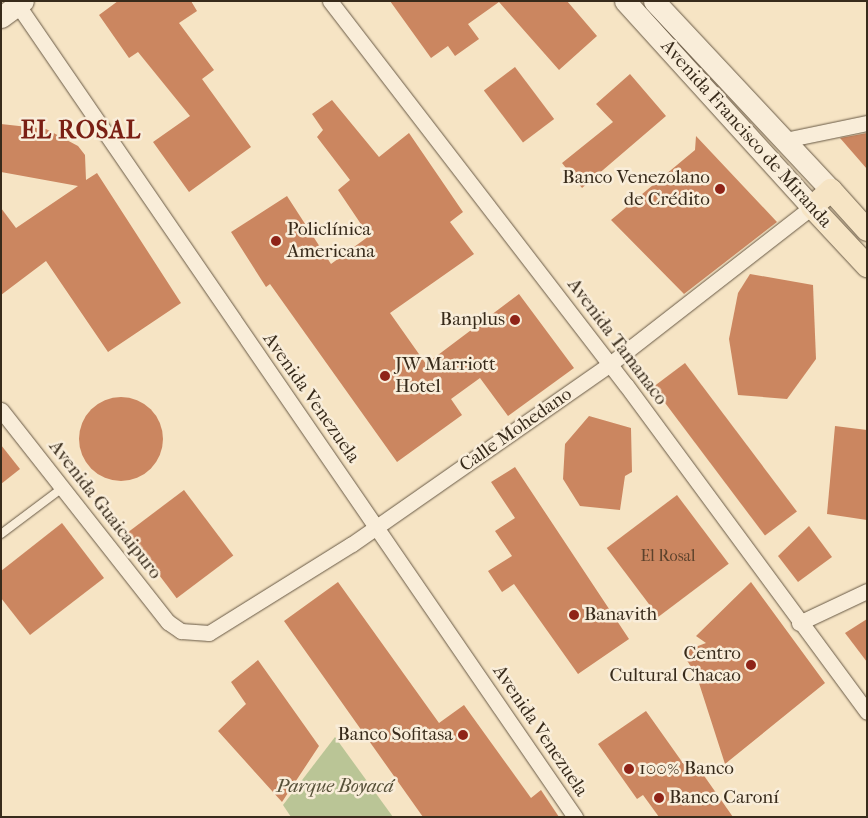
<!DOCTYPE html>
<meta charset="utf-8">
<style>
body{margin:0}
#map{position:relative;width:868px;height:818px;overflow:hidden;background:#f6e4c4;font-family:"IM FELL French Canon",serif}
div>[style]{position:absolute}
.green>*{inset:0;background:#bac596}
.building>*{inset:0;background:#cb8660;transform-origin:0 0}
.round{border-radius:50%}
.roads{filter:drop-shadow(0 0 1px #685945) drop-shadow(0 0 1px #685945)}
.lane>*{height:8px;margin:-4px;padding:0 4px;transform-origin:4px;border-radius:4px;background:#f9edd9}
.street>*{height:15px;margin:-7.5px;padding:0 7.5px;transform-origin:7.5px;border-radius:7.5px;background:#f9edd9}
.secondary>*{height:21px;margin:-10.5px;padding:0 10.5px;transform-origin:10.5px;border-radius:10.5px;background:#f9edd9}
.primary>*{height:22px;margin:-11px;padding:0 11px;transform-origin:11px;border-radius:11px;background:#f6e4c4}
.dots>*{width:14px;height:14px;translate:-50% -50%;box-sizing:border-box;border:2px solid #f9edd9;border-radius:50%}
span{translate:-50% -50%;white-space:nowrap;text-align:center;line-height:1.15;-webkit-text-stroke:5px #f9edd9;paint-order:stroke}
.number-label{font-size:16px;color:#5d422c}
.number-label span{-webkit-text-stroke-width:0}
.street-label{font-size:19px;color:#382b1b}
.poi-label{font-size:19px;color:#382b1b}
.right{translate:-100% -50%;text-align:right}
.left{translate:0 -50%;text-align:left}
.park-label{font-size:19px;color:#58523a;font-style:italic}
.district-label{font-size:24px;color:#7a1f14;font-weight:700;letter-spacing:1px}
.frame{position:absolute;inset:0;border:2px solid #382b1b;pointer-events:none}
</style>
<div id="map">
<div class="green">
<i style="clip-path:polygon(335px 737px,393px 817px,291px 817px,283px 805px)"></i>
</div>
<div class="building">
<i style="clip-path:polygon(118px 1px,191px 1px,197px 11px,179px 23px,214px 70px,202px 79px,251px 147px,189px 192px,153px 142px,190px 116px,138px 52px,129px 58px,99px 15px)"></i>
<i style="clip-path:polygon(390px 1px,567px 1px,597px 36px,559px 70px,499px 2px,468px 24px,479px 39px,455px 56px,448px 46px,431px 58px)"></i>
<i style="left:515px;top:67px;width:65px;height:39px;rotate:53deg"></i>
<i style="clip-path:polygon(630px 74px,666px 116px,582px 188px,562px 163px,613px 122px,596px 104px)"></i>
<i style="clip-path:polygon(332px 100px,379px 157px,409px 133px,463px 212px,450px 222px,474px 254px,390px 313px,426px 364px,519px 294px,574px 368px,508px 416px,480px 378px,451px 399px,462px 415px,397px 462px,270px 284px,266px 287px,231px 232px,287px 196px,331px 264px,369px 236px,338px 190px,350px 180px,317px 137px,323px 130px,312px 114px)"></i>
<i style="clip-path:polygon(1px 124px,46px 129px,78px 146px,85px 155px,86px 180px,97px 173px,181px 303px,108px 352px,46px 261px,1px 295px,1px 208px,16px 228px,78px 186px,1px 172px)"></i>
<i style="clip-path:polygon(867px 133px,867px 169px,840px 138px)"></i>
<i style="clip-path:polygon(696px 136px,777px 222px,684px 294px,611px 220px,695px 150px)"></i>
<i style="clip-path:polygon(750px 274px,813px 285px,816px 359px,787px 399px,738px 395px,729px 339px,738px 293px)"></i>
<i style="left:685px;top:363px;width:186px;height:40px;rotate:53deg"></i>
<i class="round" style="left:79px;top:397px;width:84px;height:84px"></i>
<i style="clip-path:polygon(589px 416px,631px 428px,632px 472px,625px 476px,620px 510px,580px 506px,563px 479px,565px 444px)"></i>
<i style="clip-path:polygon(835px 426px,867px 430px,867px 520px,827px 514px)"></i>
<i style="clip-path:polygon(1px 445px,20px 469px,1px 484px)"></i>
<i style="clip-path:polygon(515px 467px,629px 639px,578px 674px,514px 584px,502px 592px,488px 571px,512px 556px,495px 531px,515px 518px,491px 482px)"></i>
<i style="left:184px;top:490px;width:82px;height:71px;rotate:53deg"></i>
<i style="left:677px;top:495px;width:86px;height:88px;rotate:53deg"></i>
<i style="clip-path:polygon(62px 523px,104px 578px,30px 635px,1px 598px,1px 571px)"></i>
<i style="clip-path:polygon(809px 526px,832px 557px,798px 582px,778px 556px)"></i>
<i style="clip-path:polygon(338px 582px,439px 723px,464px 705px,531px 798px,541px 790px,559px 817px,423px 817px,284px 621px)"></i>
<i style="clip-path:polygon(751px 582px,825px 683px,725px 764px,697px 677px,682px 652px,706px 643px,696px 636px)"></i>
<i style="clip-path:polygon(867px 619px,867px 662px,845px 633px)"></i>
<i style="clip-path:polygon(258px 660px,319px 746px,282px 802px,218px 731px,246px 704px,231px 682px)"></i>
<i style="clip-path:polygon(646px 711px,685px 766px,693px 760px,733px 817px,659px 817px,643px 795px,637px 799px,598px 744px)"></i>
</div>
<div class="roads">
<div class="lane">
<i style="left:1px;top:534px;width:75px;rotate:-36.9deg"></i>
</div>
<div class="street">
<i style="left:15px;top:1px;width:990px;rotate:55.54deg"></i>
<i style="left:330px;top:1px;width:485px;rotate:52.4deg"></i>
<i style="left:626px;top:385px;width:406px;rotate:53.6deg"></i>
<i style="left:785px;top:140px;width:84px;rotate:-11.7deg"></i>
<i style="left:1px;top:410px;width:270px;rotate:51.8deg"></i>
<i style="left:168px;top:622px;width:16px;rotate:35deg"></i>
<i style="left:181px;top:631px;width:28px;rotate:4deg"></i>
<i style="left:209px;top:633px;width:168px;rotate:-31.9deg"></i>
<i style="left:352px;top:544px;width:315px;rotate:-34.9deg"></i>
<i style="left:610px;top:364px;width:256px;rotate:-37.9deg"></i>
<i style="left:799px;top:623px;width:75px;rotate:-25.2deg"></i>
</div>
<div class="secondary">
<i style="left:625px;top:1px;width:278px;rotate:47.8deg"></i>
<i style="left:654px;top:1px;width:259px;rotate:46.9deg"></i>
<i style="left:1px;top:17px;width:27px;rotate:-36deg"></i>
</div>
<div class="primary">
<i style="left:867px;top:230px;width:54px;rotate:-132deg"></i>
<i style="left:831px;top:190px;width:25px;rotate:138deg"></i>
<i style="left:812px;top:207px;width:81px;rotate:47deg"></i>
</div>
</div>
<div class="dots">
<i style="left:720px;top:189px;background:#8f2418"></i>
<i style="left:276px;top:241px;background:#8f2418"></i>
<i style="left:515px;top:320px;background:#8f2418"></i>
<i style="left:385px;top:376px;background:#8f2418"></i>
<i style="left:574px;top:615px;background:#8f2418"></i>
<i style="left:751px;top:665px;background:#8f2418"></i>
<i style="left:463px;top:735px;background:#8f2418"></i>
<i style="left:629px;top:769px;background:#8f2418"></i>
<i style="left:659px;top:798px;background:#8f2418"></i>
</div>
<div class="number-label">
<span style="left:668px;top:556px">El Rosal</span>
</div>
<div class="street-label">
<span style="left:746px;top:134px;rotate:48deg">Avenida Francisco de Miranda</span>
<span style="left:617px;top:342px;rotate:53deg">Avenida Tamanaco</span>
<span style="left:311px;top:398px;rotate:55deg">Avenida Venezuela</span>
<span style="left:516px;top:430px;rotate:-35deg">Calle Mohedano</span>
<span style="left:105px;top:510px;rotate:52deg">Avenida Guaicaipuro</span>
<span style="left:540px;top:731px;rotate:56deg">Avenida Venezuela</span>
</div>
<div class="poi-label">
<span class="right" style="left:710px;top:189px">Banco Venezolano<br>de Crédito</span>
<span class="left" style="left:287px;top:241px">Policlínica<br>Americana</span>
<span class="right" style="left:505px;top:320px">Banplus</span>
<span class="left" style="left:395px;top:376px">JW Marriott<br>Hotel</span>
<span class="left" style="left:584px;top:615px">Banavith</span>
<span class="right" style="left:741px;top:665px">Centro<br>Cultural Chacao</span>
<span class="right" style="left:453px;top:735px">Banco Sofitasa</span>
<span class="left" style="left:639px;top:769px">100% Banco</span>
<span class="left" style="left:669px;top:798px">Banco Caroní</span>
</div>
<div class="park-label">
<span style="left:335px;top:787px">Parque Boyacá</span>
</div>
<div class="district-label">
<span style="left:81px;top:131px">EL ROSAL</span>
</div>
<div class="frame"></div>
</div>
